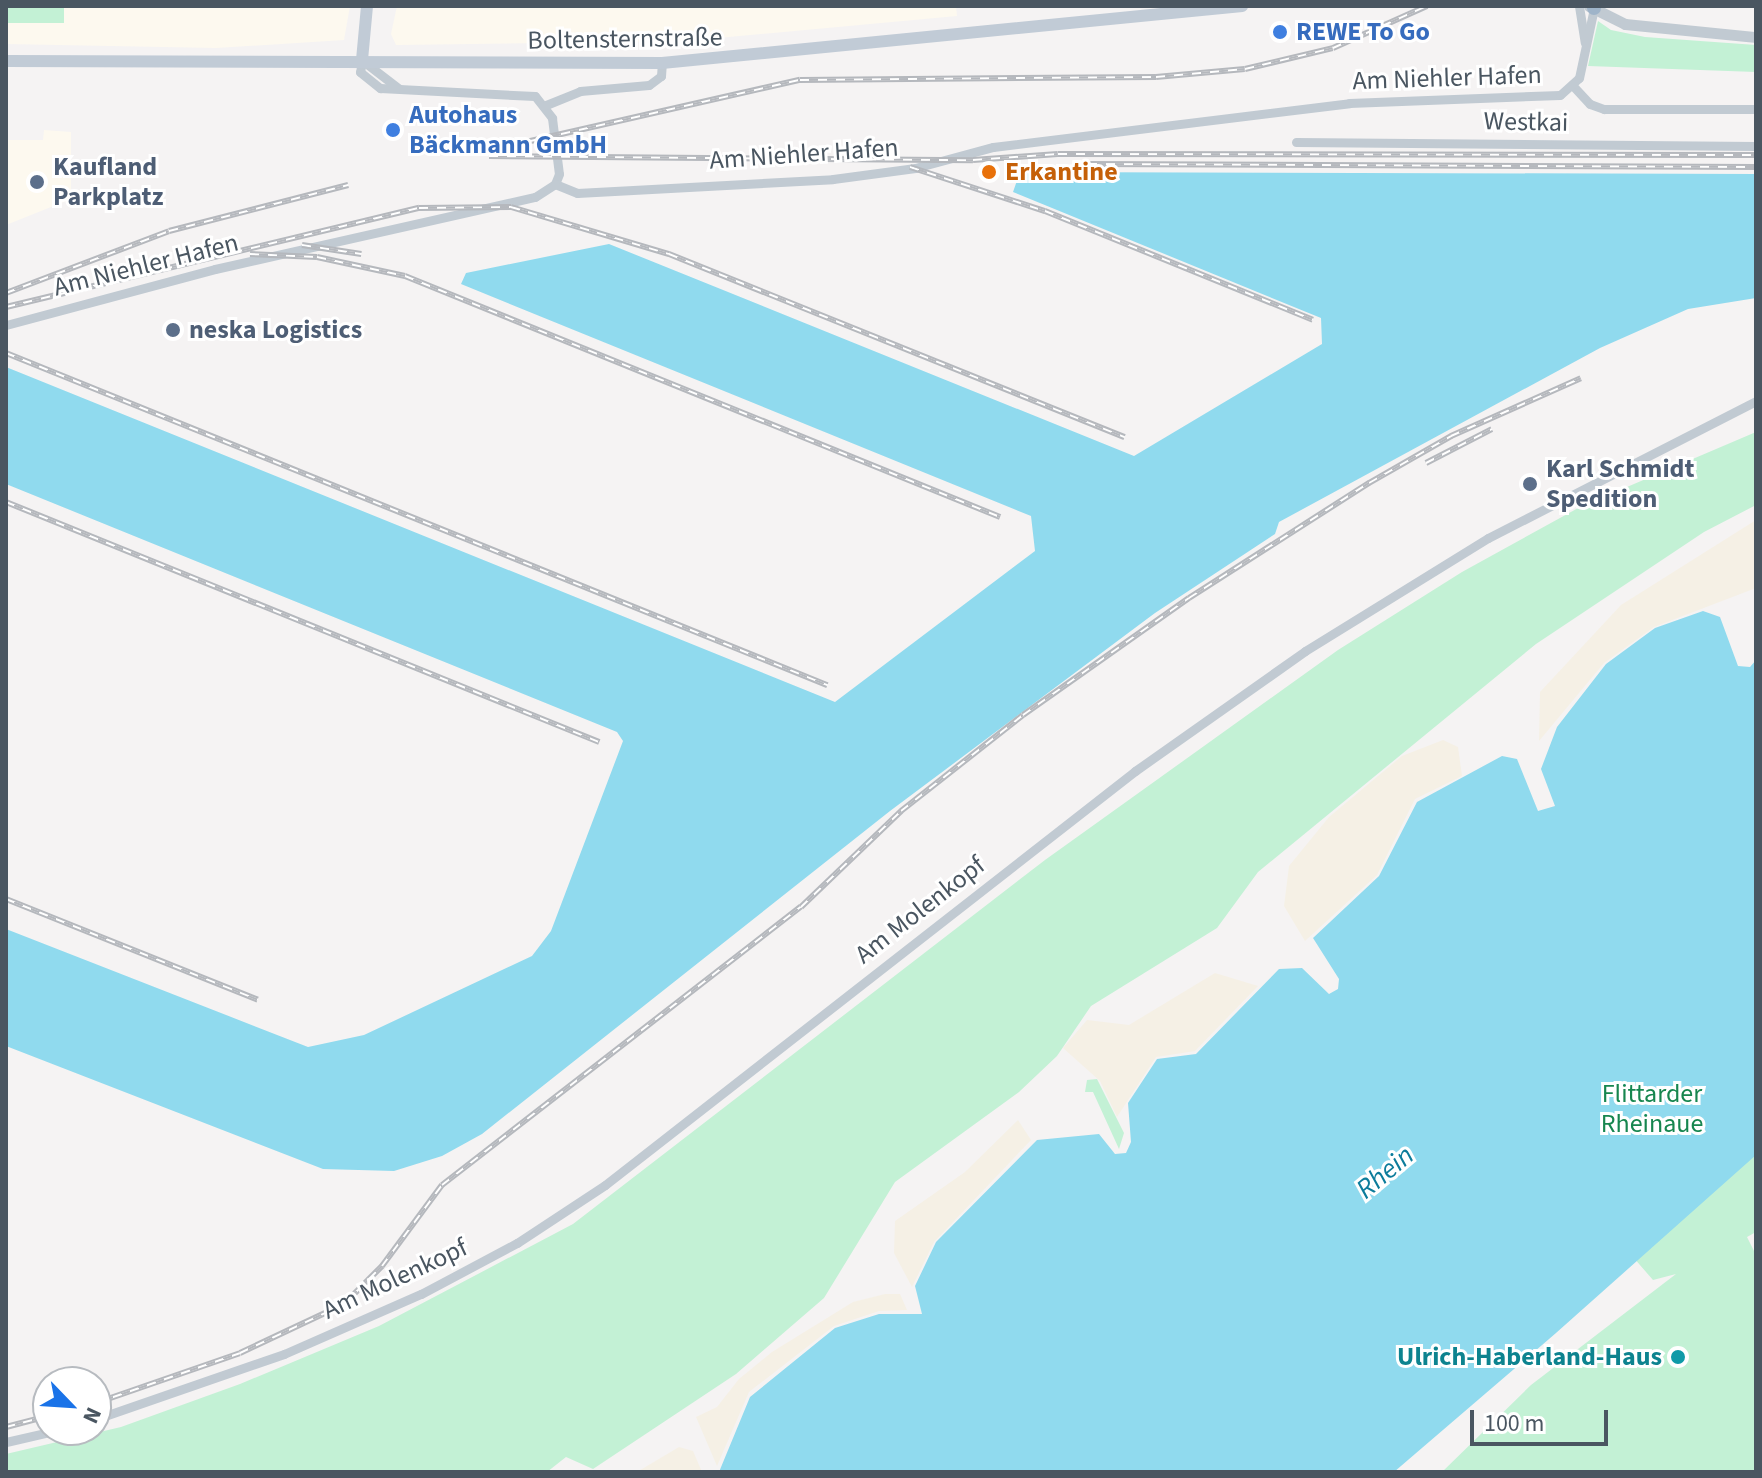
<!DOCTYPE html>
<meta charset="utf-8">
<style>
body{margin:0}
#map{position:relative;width:1762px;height:1478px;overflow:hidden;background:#f5f3f3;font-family:"Source Sans 3",sans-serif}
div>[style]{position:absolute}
.commercial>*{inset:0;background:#fdf9ef}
.green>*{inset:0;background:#c3f1d5;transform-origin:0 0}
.sand>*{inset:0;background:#f5f0e5}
.water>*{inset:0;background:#90daee}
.minor>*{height:9px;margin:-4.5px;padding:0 4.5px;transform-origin:4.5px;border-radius:4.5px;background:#c1cad2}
.tertiary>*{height:11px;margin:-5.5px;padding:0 5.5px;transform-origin:5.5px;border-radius:5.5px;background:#c1cad2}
.secondary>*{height:12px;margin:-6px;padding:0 6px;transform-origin:6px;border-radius:6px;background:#c1cbd6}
.trunk>*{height:14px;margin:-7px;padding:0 7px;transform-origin:7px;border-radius:7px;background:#9fb4c9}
.rail>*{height:6px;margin-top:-3px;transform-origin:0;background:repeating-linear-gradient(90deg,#fff 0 9px,#b5b8bd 0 18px);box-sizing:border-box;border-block:2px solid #b5b8bd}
.dots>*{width:22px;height:22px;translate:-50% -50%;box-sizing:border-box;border:4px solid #fff;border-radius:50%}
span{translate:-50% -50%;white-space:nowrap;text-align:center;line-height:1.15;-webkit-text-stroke:6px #fff;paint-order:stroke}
.shop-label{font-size:26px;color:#366cbe;font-weight:700}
.left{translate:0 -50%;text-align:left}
.street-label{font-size:26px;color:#4a5661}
.service-label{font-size:26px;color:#4e5e75;font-weight:700}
.food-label{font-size:26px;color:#c56008;font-weight:700}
.park-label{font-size:26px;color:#17864f}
.culture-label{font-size:26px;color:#0d838f;font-weight:700}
.right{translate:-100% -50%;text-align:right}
.water-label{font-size:28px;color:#0c7c9b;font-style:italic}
.frame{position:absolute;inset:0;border:8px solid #4a5661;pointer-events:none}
.north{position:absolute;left:32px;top:1366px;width:80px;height:80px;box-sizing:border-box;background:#fff;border:2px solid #b7bbc0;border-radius:50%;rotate:115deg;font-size:22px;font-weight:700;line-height:32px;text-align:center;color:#4a5661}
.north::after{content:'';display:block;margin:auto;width:28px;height:36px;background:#1a73e8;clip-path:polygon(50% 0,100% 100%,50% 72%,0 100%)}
.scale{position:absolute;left:1470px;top:1410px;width:138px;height:36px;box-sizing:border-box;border:4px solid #4a5661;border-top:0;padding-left:10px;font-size:24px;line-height:28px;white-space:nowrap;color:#4a5661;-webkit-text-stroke:6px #fff;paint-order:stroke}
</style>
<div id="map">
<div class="commercial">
<i style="clip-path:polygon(6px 6px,350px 6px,344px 40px,216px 48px,6px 44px)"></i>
<i style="clip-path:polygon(397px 6px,956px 6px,957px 16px,685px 41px,396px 45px,391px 34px)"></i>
<i style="clip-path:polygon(44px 130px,71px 132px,71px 199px,6px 225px,6px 140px,43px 140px)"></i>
</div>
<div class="green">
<i style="left:6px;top:6px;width:58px;height:17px"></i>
<i style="clip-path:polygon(1598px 21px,1611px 30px,1645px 37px,1756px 45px,1756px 72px,1588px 66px)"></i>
<i style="clip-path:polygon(1756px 432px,1756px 505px,1704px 532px,1536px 644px,1258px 872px,1217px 928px,1091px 1006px,1057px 1056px,1019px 1092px,895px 1182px,824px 1298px,736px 1374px,593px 1469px,566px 1457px,547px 1472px,6px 1472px,6px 1454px,121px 1427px,240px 1384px,379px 1326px,573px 1224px,1045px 860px,1338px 650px,1462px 572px,1580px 507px)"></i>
<i style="clip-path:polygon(1756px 901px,1756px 1232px,1747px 1237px,1756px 1255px,1756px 1472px,1442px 1472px,1531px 1385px,1676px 1274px,1653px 1280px,1626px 1249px)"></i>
<i style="clip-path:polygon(1097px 1079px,1124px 1133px,1119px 1149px,1093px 1092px,1085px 1092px,1087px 1080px)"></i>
</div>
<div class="sand">
<i style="clip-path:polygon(1756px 520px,1756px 588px,1654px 627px,1604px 663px,1539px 741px,1540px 692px,1621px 605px)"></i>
<i style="clip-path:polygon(1443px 740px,1458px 747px,1462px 776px,1415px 799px,1377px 875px,1305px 941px,1284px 906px,1289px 866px,1329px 817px,1402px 756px)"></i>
<i style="clip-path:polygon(1215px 973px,1258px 986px,1195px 1051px,1156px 1057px,1117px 1117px,1100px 1081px,1063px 1048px,1087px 1020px,1129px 1025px)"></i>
<i style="clip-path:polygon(1018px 1120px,1031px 1140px,934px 1242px,912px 1287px,894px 1253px,895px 1221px,965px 1172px)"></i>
<i style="clip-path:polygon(885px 1294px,900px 1294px,907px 1310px,879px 1311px,834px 1326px,749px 1392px,717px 1466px,696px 1417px,717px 1407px,739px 1379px,772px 1352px,853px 1302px)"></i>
<i style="clip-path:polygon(679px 1447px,693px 1451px,702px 1472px,637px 1472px)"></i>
</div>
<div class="water">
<i style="clip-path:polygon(1020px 172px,1756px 174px,1756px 298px,1688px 309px,1600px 348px,1279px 522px,1275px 534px,1155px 613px,890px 811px,482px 1134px,442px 1156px,394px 1171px,323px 1169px,6px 1046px,6px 929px,308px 1047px,364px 1035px,532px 956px,551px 931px,623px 741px,617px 732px,6px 484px,6px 367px,835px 702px,1035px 551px,1031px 516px,461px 284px,466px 273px,609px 244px,1134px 456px,1322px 344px,1321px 318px,1013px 192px)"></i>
<i style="clip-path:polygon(1703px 611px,1720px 617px,1738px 666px,1750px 667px,1756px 660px,1756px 1155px,1556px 1333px,1394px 1472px,719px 1472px,750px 1397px,835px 1328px,879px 1314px,922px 1314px,915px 1286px,936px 1242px,1037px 1140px,1099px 1134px,1115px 1154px,1126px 1153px,1131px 1142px,1128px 1103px,1157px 1059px,1196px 1054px,1279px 969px,1302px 968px,1329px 994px,1338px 989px,1339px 979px,1313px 938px,1379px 876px,1417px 802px,1502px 756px,1517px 759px,1538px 811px,1555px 806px,1541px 769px,1557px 727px,1606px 664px,1655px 628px)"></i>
</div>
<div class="minor">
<i style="left:1579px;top:6px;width:37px;rotate:81deg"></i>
<i style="left:362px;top:60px;width:12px;rotate:99deg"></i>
<i style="left:360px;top:72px;width:26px;rotate:39deg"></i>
<i style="left:380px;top:88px;width:155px;rotate:3deg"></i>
<i style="left:535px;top:96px;width:28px;rotate:52deg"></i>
<i style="left:552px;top:118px;width:56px;rotate:82.9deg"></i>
<i style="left:559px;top:174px;width:11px;rotate:112deg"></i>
<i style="left:363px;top:61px;width:44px;rotate:37.6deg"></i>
<i style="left:1574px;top:87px;width:23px;rotate:47deg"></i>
<i style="left:1590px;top:104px;width:15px;rotate:20deg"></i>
<i style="left:1604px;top:109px;width:152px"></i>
<i style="left:546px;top:105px;width:37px;rotate:-22deg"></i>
<i style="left:580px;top:91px;width:69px;rotate:-5deg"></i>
<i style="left:649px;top:85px;width:15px;rotate:-37deg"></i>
<i style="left:661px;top:76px;width:13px;rotate:-86deg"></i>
<i style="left:1296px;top:142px;width:460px;rotate:0.5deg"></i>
<i style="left:555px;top:184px;width:24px;rotate:22deg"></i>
<i style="left:577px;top:193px;width:256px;rotate:-3.1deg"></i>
<i style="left:833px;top:179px;width:83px;rotate:-7.6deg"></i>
<i style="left:915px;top:168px;width:81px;rotate:-15.1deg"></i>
<i style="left:993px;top:147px;width:359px;rotate:-7deg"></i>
<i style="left:1349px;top:103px;width:211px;rotate:-2.2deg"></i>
<i style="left:1560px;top:95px;width:25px;rotate:-42deg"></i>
<i style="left:1579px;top:78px;width:72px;rotate:-77.9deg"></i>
<i style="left:6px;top:325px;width:216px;rotate:-15deg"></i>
<i style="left:215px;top:269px;width:328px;rotate:-12.7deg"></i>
<i style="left:535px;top:197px;width:24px;rotate:-33deg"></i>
<i style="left:96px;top:1419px;width:199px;rotate:-19.1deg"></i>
<i style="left:284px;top:1354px;width:150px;rotate:-23.7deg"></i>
<i style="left:421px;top:1294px;width:109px;rotate:-28deg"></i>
<i style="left:517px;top:1243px;width:105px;rotate:-33.4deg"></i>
<i style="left:605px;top:1185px;width:673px;rotate:-37.99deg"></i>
<i style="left:1135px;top:771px;width:208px;rotate:-35.2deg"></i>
<i style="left:1305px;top:651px;width:215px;rotate:-31.7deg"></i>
<i style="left:1488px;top:538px;width:301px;rotate:-27.1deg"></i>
<i style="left:6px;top:1442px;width:53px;rotate:-13deg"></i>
</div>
<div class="tertiary">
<i style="left:1589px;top:6px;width:40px;rotate:26.6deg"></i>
<i style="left:1625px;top:24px;width:132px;rotate:5.7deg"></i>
</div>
<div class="secondary">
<i style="left:362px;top:60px;width:54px;rotate:-84.7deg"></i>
<i style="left:6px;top:61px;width:656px;rotate:0.17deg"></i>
<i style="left:662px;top:63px;width:583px;rotate:-5.61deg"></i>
</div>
<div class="trunk">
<i style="left:1594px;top:8px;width:2px;rotate:-90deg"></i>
</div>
<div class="rail">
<i style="left:526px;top:142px;width:281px;rotate:-12.8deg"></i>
<i style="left:800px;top:80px;width:356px;rotate:-0.5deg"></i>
<i style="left:1156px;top:77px;width:89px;rotate:-5.1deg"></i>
<i style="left:1245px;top:69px;width:90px;rotate:-13.4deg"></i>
<i style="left:1333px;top:48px;width:103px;rotate:-24.1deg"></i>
<i style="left:489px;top:156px;width:484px;rotate:0.5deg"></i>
<i style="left:973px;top:160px;width:85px;rotate:-4deg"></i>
<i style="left:1058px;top:154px;width:698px;rotate:0.08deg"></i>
<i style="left:1088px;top:164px;width:668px;rotate:0.26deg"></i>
<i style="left:910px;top:167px;width:142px;rotate:18.1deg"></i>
<i style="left:1045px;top:211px;width:289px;rotate:22.1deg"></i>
<i style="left:302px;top:245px;width:60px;rotate:8.7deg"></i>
<i style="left:250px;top:254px;width:67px;rotate:2.6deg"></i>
<i style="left:317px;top:257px;width:90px;rotate:12.2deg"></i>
<i style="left:405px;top:276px;width:642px;rotate:22.05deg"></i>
<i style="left:6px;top:293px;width:174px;rotate:-20.8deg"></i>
<i style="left:169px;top:231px;width:185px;rotate:-14.4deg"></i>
<i style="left:6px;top:307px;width:425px;rotate:-13.5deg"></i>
<i style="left:419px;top:208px;width:92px;rotate:-0.6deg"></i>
<i style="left:511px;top:207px;width:165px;rotate:16.6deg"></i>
<i style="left:669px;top:254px;width:491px;rotate:21.9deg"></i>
<i style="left:6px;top:353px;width:886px;rotate:22.02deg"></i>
<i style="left:1426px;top:463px;width:74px;rotate:-27.3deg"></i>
<i style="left:6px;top:502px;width:640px;rotate:22.03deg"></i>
<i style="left:6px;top:899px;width:271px;rotate:21.8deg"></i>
<i style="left:96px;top:1403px;width:152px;rotate:-19.1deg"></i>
<i style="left:240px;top:1353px;width:115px;rotate:-25.2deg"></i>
<i style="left:344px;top:1304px;width:54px;rotate:-45deg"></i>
<i style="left:382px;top:1266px;width:101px;rotate:-53.5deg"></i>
<i style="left:442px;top:1185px;width:454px;rotate:-37.8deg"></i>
<i style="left:801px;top:907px;width:139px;rotate:-43.8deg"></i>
<i style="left:901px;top:811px;width:155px;rotate:-38.2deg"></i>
<i style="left:1023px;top:715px;width:203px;rotate:-35.2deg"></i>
<i style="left:1189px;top:598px;width:214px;rotate:-32.6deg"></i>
<i style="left:1369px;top:483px;width:95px;rotate:-29.8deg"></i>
<i style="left:1451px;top:436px;width:142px;rotate:-24deg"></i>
<i style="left:6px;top:1427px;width:43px;rotate:-14.7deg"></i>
</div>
<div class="dots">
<i style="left:1280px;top:32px;background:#3f7fe0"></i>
<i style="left:393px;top:130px;background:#3f7fe0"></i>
<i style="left:989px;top:172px;background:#e8710a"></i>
<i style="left:37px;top:182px;background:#5c6f8a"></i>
<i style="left:173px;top:330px;background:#5c6f8a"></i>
<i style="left:1530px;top:484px;background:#5c6f8a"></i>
<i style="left:1678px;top:1357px;background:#0f9aa8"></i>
</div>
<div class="shop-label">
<span class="left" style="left:1296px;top:32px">REWE To Go</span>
<span class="left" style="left:409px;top:130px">Autohaus<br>Bäckmann GmbH</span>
</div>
<div class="street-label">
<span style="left:625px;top:39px;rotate:-1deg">Boltensternstraße</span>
<span style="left:1447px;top:78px;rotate:-2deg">Am Niehler Hafen</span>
<span style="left:1526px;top:122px;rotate:1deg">Westkai</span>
<span style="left:804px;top:154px;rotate:-4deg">Am Niehler Hafen</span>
<span style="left:146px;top:265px;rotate:-14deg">Am Niehler Hafen</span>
<span style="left:920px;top:910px;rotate:-38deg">Am Molenkopf</span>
<span style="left:395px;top:1279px;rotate:-25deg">Am Molenkopf</span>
</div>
<div class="service-label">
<span class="left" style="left:53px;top:182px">Kaufland<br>Parkplatz</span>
<span class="left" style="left:189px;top:330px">neska Logistics</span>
<span class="left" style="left:1546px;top:484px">Karl Schmidt<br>Spedition</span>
</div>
<div class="food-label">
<span class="left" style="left:1005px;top:172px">Erkantine</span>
</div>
<div class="park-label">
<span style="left:1652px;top:1109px">Flittarder<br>Rheinaue</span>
</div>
<div class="culture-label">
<span class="right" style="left:1662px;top:1357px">Ulrich-Haberland-Haus</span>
</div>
<div class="water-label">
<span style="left:1385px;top:1172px;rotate:-40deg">Rhein</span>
</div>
<div class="frame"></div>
<div class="north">N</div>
<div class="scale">100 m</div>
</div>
